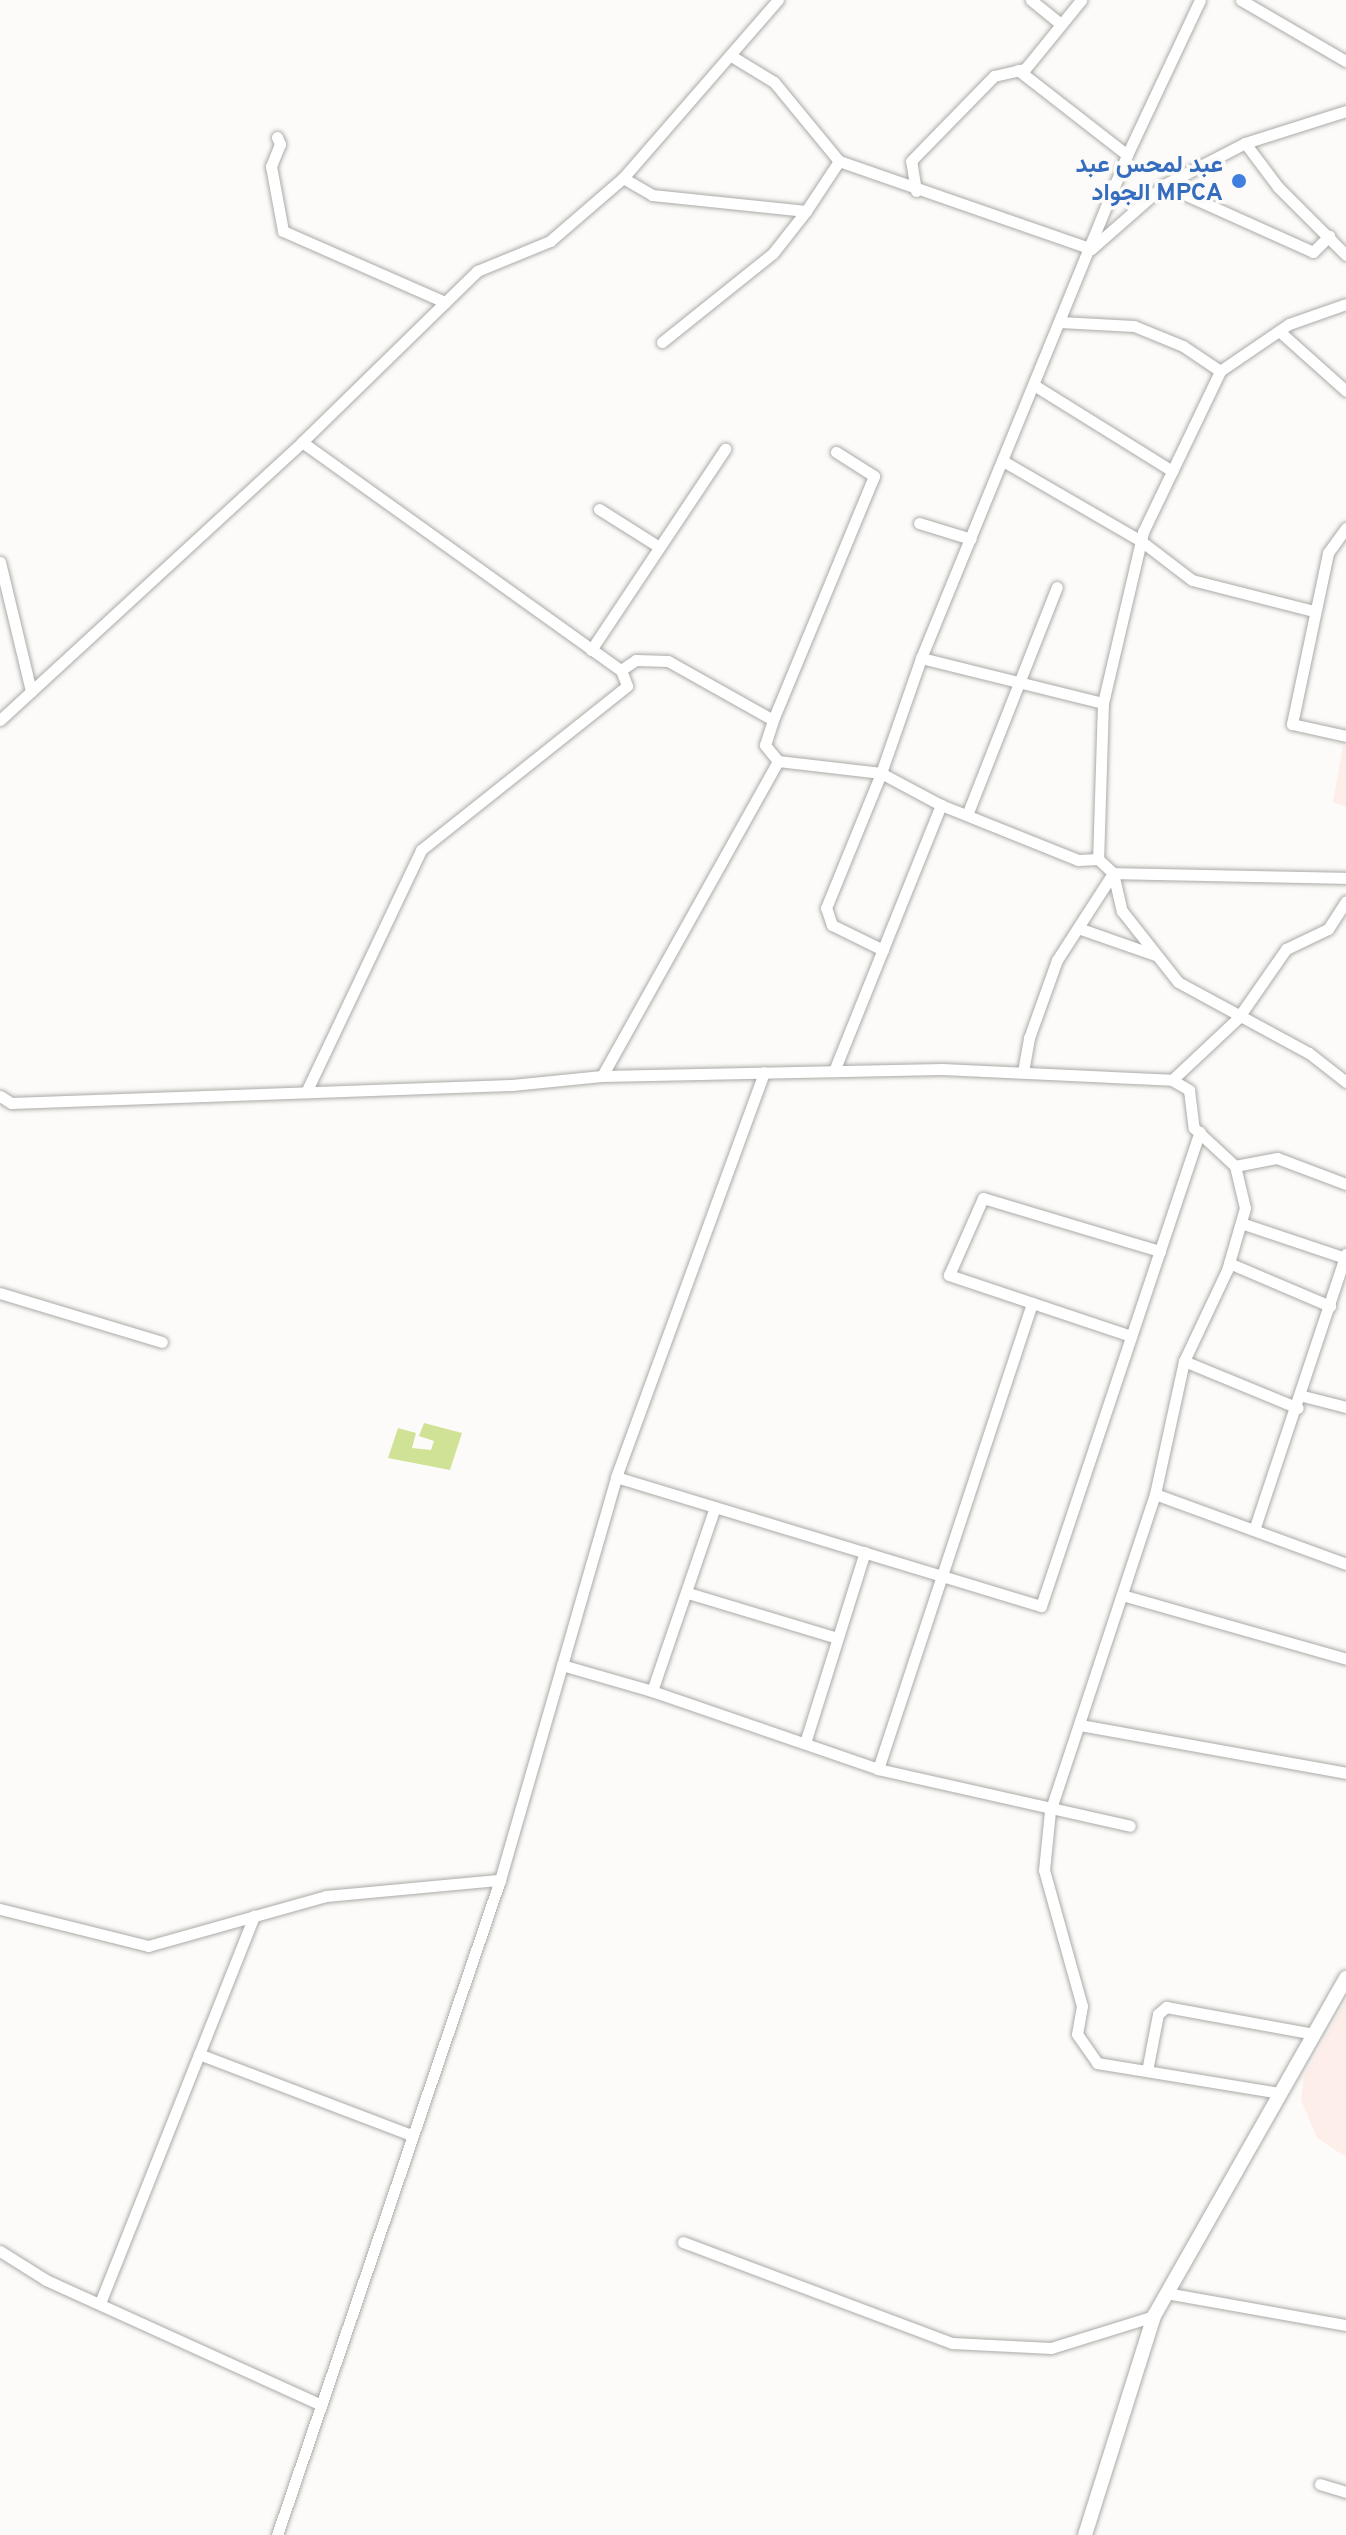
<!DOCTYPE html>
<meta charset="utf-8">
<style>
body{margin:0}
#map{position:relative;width:1346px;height:2535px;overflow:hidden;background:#fdfbf9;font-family:Overpass,Vazirmatn,sans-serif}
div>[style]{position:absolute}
.education>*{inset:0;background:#fdeee9}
.green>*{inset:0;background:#d0e296}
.roads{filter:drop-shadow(0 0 2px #abaaa7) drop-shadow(0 0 2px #abaaa7)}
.minor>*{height:11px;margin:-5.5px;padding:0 5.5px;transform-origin:5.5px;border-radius:5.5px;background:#fff}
.tertiary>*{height:14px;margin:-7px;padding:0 7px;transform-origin:7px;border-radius:7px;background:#fff}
.dots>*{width:22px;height:22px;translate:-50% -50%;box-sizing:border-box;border:4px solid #fdfbf9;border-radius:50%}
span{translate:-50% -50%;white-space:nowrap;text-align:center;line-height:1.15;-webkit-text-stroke:7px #fdfbf9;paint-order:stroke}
.shop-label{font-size:24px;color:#366cbe;font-weight:700}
.right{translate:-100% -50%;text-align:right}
</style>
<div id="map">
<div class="education">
<i style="clip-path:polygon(1343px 746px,1346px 746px,1346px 807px,1333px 802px)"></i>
<i style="clip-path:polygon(1346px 2001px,1346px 2157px,1317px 2138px,1301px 2100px,1304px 2076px)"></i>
</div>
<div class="green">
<i style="clip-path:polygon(424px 1423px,462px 1433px,450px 1470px,388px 1458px,398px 1428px,416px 1433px,412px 1448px,431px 1450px,434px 1441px,419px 1436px)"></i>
</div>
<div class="roads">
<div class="minor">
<i style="left:1031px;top:0;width:38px;rotate:39deg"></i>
<i style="left:1241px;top:0;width:121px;rotate:30.2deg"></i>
<i style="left:733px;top:57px;width:48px;rotate:31.4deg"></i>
<i style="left:774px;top:82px;width:102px;rotate:50.6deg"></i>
<i style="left:839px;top:161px;width:267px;rotate:19.2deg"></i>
<i style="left:1091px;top:249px;width:97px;rotate:-41.2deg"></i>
<i style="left:1164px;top:185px;width:91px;rotate:-27.4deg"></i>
<i style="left:1245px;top:143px;width:106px;rotate:-17.6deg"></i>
<i style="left:1018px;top:70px;width:138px;rotate:37.9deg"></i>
<i style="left:277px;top:137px;width:8px;rotate:67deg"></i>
<i style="left:280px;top:144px;width:24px;rotate:112deg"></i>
<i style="left:271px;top:166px;width:66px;rotate:79.5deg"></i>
<i style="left:283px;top:231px;width:177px;rotate:23.7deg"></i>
<i style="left:1245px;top:143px;width:55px;rotate:53.1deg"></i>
<i style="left:1278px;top:187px;width:96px;rotate:45deg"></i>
<i style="left:623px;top:178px;width:34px;rotate:30deg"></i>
<i style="left:652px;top:195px;width:155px;rotate:5.9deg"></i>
<i style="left:806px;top:211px;width:60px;rotate:-56.6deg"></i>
<i style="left:1164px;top:185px;width:163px;rotate:24.2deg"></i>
<i style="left:1313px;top:252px;width:23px;rotate:-45deg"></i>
<i style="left:916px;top:191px;width:30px;rotate:-99deg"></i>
<i style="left:911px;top:161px;width:119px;rotate:-45.7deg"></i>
<i style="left:994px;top:76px;width:32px;rotate:-13deg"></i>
<i style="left:1025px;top:69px;width:89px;rotate:-50.9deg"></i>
<i style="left:1060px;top:322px;width:74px;rotate:3.1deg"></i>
<i style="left:1134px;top:326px;width:53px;rotate:22.2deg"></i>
<i style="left:1183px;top:346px;width:45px;rotate:34deg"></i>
<i style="left:1279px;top:331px;width:90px;rotate:41.8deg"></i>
<i style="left:662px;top:342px;width:142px;rotate:-38.7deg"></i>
<i style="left:773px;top:253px;width:53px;rotate:-51.8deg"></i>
<i style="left:1034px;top:385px;width:163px;rotate:31.9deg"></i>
<i style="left:302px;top:442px;width:392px;rotate:35.6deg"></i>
<i style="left:621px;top:670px;width:17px;rotate:69deg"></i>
<i style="left:627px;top:686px;width:263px;rotate:141.5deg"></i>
<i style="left:421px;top:850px;width:268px;rotate:115.4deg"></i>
<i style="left:1003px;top:461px;width:160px;rotate:30.1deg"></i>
<i style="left:1141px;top:541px;width:64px;rotate:37.4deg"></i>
<i style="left:1192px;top:580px;width:126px;rotate:14.3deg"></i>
<i style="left:599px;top:509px;width:71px;rotate:32.3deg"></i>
<i style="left:919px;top:523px;width:54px;rotate:17.1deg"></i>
<i style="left:1346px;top:528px;width:31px;rotate:126deg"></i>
<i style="left:1328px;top:553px;width:175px;rotate:101.9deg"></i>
<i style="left:1292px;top:724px;width:55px;rotate:12.5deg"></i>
<i style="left:0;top:562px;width:133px;rotate:76.5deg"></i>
<i style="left:591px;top:650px;width:242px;rotate:-56.3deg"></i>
<i style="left:921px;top:658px;width:544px;rotate:-67.73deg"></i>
<i style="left:1127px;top:155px;width:171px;rotate:-64.8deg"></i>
<i style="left:621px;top:670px;width:18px;rotate:-34deg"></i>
<i style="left:636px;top:660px;width:32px;rotate:2deg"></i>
<i style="left:668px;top:661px;width:120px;rotate:29.3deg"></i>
<i style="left:1103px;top:703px;width:156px;rotate:91.8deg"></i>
<i style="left:1098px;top:859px;width:21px;rotate:43deg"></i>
<i style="left:1113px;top:873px;width:39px;rotate:77deg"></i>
<i style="left:1122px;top:911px;width:90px;rotate:51.7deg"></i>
<i style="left:1178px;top:982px;width:149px;rotate:28.5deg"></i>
<i style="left:1309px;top:1053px;width:47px;rotate:38.1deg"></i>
<i style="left:0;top:720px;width:410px;rotate:-42.6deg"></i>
<i style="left:302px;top:442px;width:245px;rotate:-44.3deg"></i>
<i style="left:477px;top:271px;width:79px;rotate:-22.3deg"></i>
<i style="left:550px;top:241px;width:96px;rotate:-40.8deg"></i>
<i style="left:623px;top:178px;width:236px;rotate:-49deg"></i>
<i style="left:778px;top:761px;width:21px;rotate:-129deg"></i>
<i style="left:765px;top:745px;width:26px;rotate:-72deg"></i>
<i style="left:773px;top:720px;width:264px;rotate:-67.5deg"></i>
<i style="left:874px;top:476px;width:45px;rotate:-147.7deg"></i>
<i style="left:967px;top:815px;width:245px;rotate:-68.5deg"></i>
<i style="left:1078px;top:928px;width:82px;rotate:19.3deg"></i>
<i style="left:883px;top:950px;width:57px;rotate:-153.9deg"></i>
<i style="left:832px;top:925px;width:18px;rotate:-109deg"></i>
<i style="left:826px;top:908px;width:146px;rotate:-67.8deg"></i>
<i style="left:881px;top:773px;width:68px;rotate:28.1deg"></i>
<i style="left:941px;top:805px;width:148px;rotate:21.9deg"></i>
<i style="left:1078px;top:860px;width:20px;rotate:-3deg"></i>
<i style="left:834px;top:1071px;width:287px;rotate:-68.1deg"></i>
<i style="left:1023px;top:1072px;width:35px;rotate:-80deg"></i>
<i style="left:1029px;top:1038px;width:83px;rotate:-70.3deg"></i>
<i style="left:1057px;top:960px;width:103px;rotate:-57.2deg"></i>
<i style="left:1113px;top:873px;width:233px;rotate:1.2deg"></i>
<i style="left:602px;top:1076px;width:361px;rotate:-60.8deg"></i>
<i style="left:778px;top:761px;width:104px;rotate:6.6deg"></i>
<i style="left:881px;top:773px;width:122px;rotate:-70.8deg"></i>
<i style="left:921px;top:658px;width:187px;rotate:13.9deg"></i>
<i style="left:1103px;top:703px;width:176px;rotate:-76.8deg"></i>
<i style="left:1143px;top:532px;width:178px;rotate:-64.4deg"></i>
<i style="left:1220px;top:371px;width:83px;rotate:-34.3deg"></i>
<i style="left:1289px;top:324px;width:60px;rotate:-19.3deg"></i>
<i style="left:1172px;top:1080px;width:20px;rotate:30deg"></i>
<i style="left:1189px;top:1090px;width:38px;rotate:83deg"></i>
<i style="left:1194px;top:1128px;width:56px;rotate:42.8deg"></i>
<i style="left:1235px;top:1166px;width:43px;rotate:76.6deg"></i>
<i style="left:1245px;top:1208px;width:65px;rotate:106.2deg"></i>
<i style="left:1227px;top:1270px;width:101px;rotate:115.3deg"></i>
<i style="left:1184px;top:1361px;width:136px;rotate:102.3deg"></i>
<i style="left:1155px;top:1494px;width:334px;rotate:108.3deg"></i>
<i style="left:1050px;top:1811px;width:59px;rotate:95.8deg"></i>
<i style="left:1044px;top:1870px;width:141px;rotate:74.4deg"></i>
<i style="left:1082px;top:2006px;width:28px;rotate:100deg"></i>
<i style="left:1077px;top:2034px;width:35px;rotate:55deg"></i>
<i style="left:1097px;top:2063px;width:186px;rotate:9.3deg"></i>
<i style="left:0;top:1096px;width:13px;rotate:32deg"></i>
<i style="left:11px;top:1103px;width:501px;rotate:-2.06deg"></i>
<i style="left:512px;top:1085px;width:90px;rotate:-5.7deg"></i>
<i style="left:602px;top:1076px;width:340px;rotate:-1.2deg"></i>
<i style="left:942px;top:1069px;width:230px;rotate:2.7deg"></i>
<i style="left:1172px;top:1080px;width:91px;rotate:-43.2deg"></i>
<i style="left:1238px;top:1018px;width:84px;rotate:-55.2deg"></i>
<i style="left:1286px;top:949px;width:47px;rotate:-25.5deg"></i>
<i style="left:1328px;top:929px;width:33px;rotate:-57deg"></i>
<i style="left:1235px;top:1166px;width:43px;rotate:-10.8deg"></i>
<i style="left:1277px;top:1158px;width:74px;rotate:20.6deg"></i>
<i style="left:1241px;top:1223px;width:110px;rotate:18.6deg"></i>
<i style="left:1229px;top:1263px;width:110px;rotate:23.1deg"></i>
<i style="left:0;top:1293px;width:169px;rotate:16.8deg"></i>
<i style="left:1131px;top:1336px;width:192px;rotate:-161.5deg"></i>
<i style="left:949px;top:1275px;width:84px;rotate:-66.2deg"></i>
<i style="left:983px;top:1198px;width:185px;rotate:16.7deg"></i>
<i style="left:1184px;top:1361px;width:123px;rotate:22.4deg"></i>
<i style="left:1303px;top:1396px;width:44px;rotate:14.3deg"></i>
<i style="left:616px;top:1477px;width:444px;rotate:16.9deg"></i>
<i style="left:1041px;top:1606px;width:500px;rotate:-71.5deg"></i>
<i style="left:1155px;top:1494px;width:203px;rotate:20.1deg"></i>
<i style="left:1254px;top:1530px;width:291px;rotate:-71.6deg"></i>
<i style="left:688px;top:1593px;width:156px;rotate:16.8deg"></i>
<i style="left:1122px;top:1595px;width:233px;rotate:15.9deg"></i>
<i style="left:562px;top:1665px;width:94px;rotate:16.1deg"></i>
<i style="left:652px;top:1691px;width:239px;rotate:19deg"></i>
<i style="left:878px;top:1769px;width:258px;rotate:12.7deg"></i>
<i style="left:652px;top:1691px;width:194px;rotate:-71.1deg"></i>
<i style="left:1080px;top:1725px;width:270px;rotate:10.2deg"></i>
<i style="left:805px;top:1743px;width:200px;rotate:-72.6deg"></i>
<i style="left:878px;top:1769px;width:491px;rotate:-71.7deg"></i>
<i style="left:0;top:1909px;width:153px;rotate:14deg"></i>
<i style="left:148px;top:1946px;width:185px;rotate:-15.7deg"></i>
<i style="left:326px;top:1896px;width:175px;rotate:-5.3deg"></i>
<i style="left:199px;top:2054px;width:227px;rotate:20.9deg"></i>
<i style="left:1147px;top:2071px;width:58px;rotate:-79.1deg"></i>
<i style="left:1158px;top:2014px;width:11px;rotate:-41deg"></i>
<i style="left:1166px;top:2007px;width:150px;rotate:10.3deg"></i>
<i style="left:683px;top:2242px;width:287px;rotate:20.6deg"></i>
<i style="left:952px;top:2343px;width:99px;rotate:2.9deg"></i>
<i style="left:1051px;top:2348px;width:108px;rotate:-17.3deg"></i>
<i style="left:0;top:2251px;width:54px;rotate:32.2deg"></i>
<i style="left:46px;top:2280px;width:300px;rotate:24.4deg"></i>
<i style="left:1166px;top:2293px;width:183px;rotate:10.1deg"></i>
<i style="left:100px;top:2303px;width:417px;rotate:-68.3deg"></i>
<i style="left:1320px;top:2484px;width:27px;rotate:17deg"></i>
<i style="left:277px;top:2535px;width:692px;rotate:-71.2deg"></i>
<i style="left:500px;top:1880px;width:419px;rotate:-73.9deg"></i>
<i style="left:616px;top:1477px;width:431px;rotate:-69.9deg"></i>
</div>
<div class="tertiary">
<i style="left:1085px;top:2535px;width:230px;rotate:-72.5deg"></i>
<i style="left:1154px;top:2316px;width:389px;rotate:-60.4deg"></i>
</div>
</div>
<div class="dots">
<i style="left:1239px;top:181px;background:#3f7fe0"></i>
</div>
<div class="shop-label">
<span class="right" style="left:1223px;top:181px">عبد لمحس عبد<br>الجواد MPCA</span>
</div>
</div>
